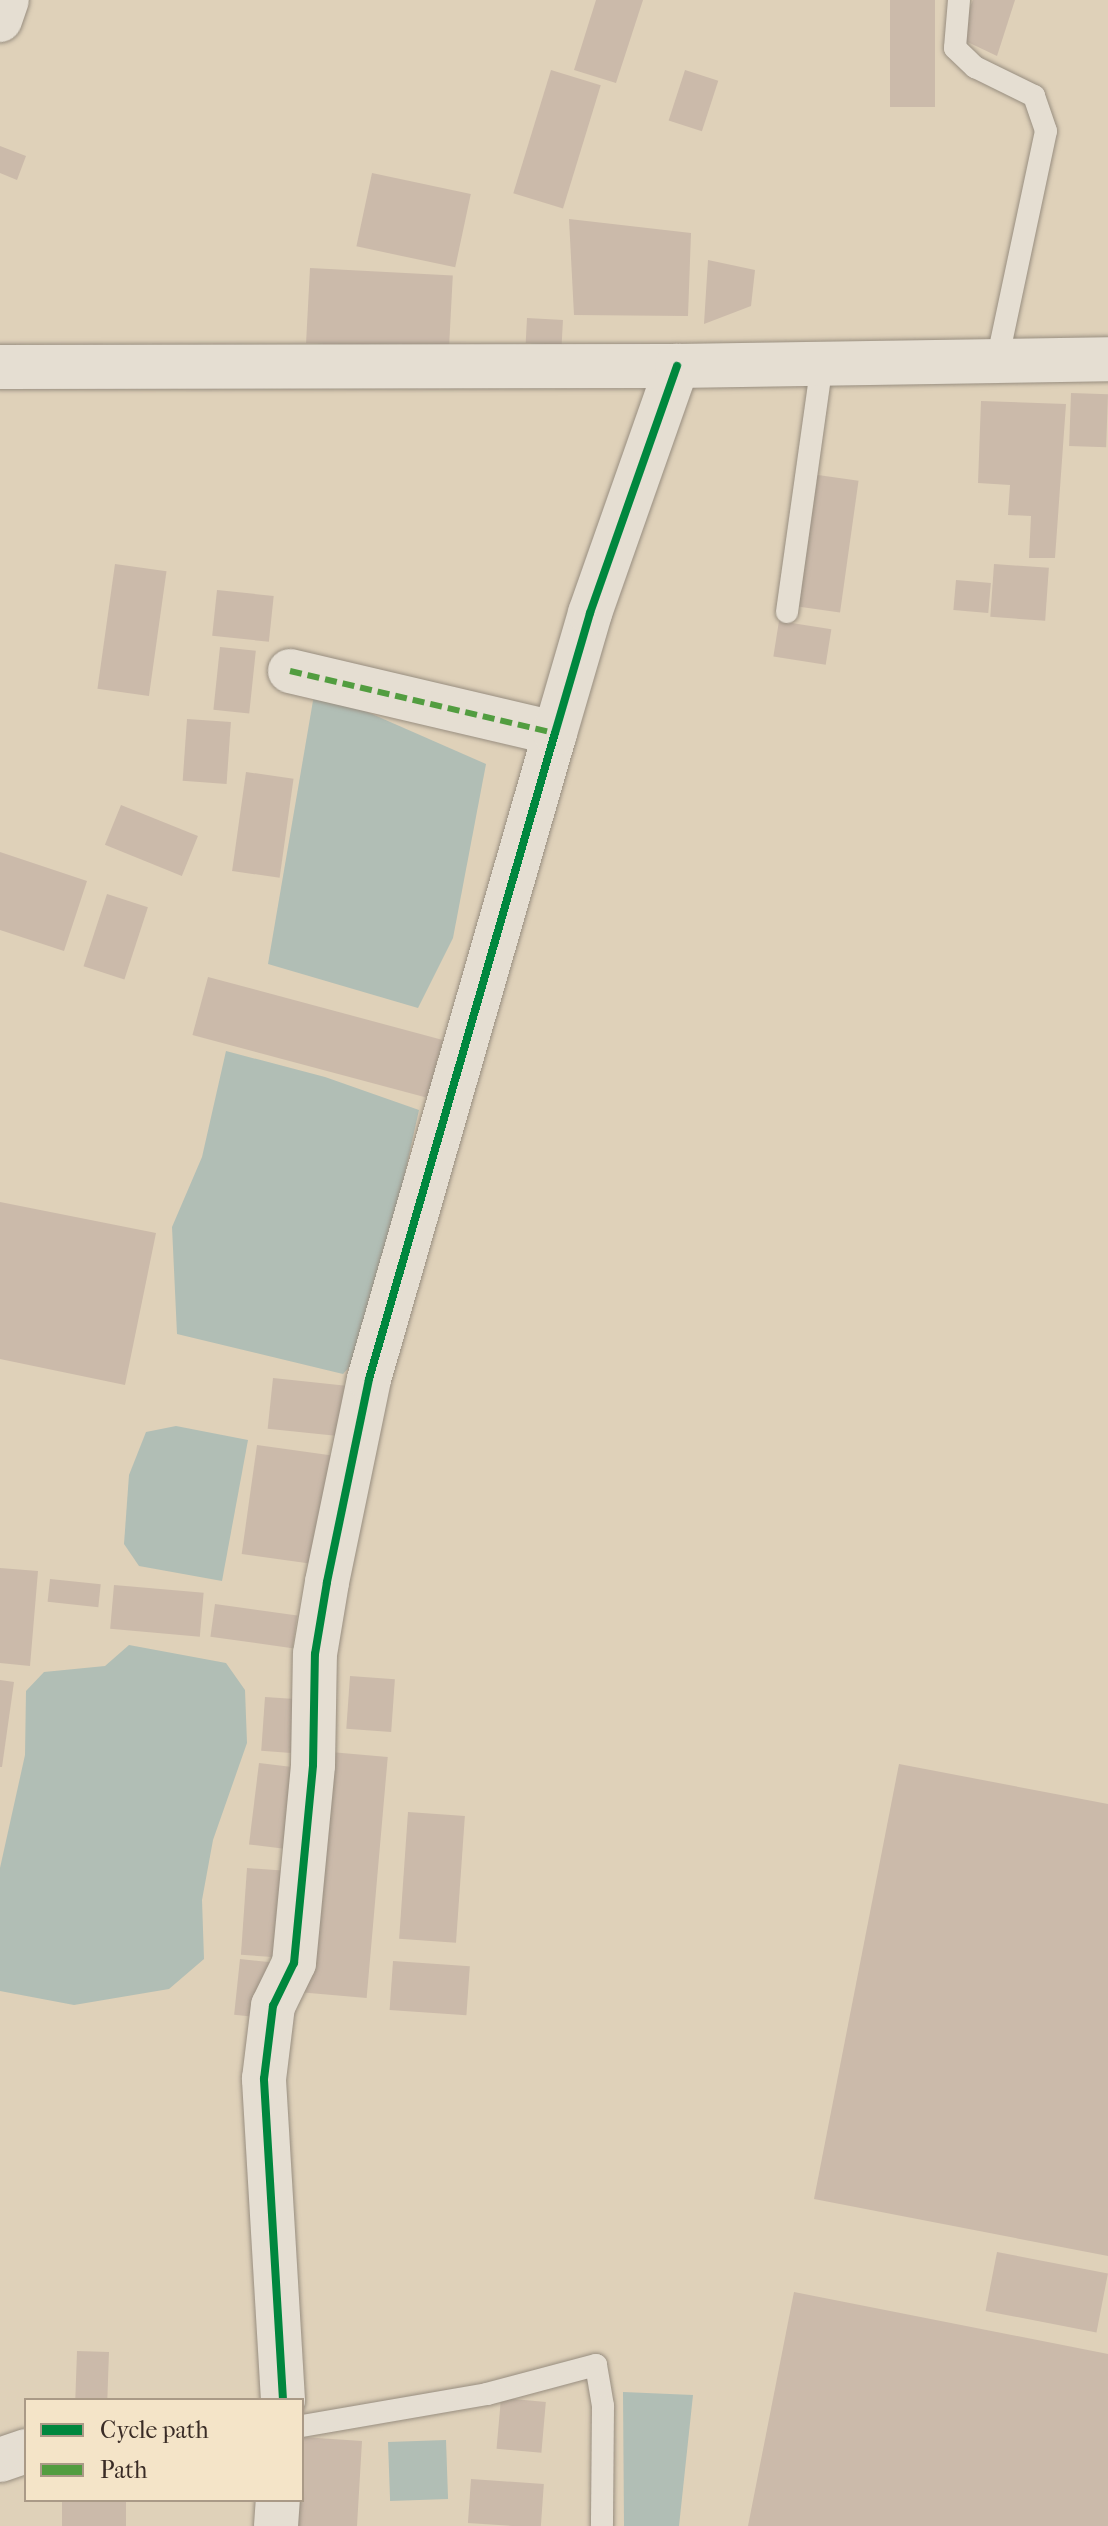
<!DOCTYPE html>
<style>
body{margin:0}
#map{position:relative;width:1108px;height:2526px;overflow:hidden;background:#dfd1b9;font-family:"IM FELL French Canon",serif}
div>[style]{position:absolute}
.water>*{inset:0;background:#b1beb5;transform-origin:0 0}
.building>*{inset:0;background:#cbbaaa;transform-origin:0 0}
.roads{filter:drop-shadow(0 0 2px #988e80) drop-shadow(0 0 2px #988e80)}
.service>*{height:22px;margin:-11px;padding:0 11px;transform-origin:11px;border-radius:11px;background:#e5ded2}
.minor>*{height:44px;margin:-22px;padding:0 22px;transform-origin:22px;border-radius:22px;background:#e5ded2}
.secondary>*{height:44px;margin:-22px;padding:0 22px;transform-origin:22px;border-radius:22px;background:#e5ded2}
.quiet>*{height:6px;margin-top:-3px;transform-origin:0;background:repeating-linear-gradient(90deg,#529d40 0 12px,transparent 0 18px)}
.cycleway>*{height:8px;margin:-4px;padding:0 4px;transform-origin:4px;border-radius:4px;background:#00873e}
span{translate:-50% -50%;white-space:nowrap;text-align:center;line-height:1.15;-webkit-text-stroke:6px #f4e4c8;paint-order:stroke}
.legend{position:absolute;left:24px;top:2398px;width:280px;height:104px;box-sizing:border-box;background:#f4e4c8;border:2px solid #aa9a87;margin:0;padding:10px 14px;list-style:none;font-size:24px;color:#3a2c26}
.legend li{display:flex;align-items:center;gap:16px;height:40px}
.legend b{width:40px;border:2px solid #aa9a87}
</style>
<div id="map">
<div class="water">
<i style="clip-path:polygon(315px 689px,486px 764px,453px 938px,418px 1008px,268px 964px)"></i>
<i style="clip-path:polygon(226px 1051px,325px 1077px,419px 1110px,366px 1349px,343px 1374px,177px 1334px,172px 1227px,202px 1157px)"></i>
<i style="clip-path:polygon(176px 1426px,248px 1440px,222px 1581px,139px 1566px,124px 1544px,129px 1475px,146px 1432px)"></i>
<i style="clip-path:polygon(129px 1645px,226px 1663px,245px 1690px,247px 1743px,213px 1840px,202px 1900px,204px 1959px,169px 1989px,74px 2005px,0 1991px,0 1868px,25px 1755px,26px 1691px,44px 1672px,105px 1666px)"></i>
<i style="clip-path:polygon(623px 2392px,693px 2395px,679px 2526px,624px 2526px)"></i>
<i style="left:446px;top:2440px;width:59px;height:58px;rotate:88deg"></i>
</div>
<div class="building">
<i style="clip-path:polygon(596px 0,643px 0,616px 83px,574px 70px)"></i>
<i style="left:890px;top:0;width:45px;height:107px"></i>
<i style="clip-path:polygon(973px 0,1015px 0,997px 56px,957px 37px)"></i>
<i style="left:551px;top:70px;width:52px;height:129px;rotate:17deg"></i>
<i style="left:685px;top:70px;width:35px;height:53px;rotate:18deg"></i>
<i style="clip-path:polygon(0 146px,26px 156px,17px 180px,0 173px)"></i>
<i style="left:372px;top:173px;width:101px;height:75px;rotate:12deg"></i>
<i style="clip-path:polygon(569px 219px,691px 233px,688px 316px,574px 315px)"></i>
<i style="clip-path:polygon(708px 260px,755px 270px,751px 306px,704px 324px)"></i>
<i style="left:310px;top:268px;width:143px;height:75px;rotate:3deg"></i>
<i style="left:527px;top:318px;width:36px;height:25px;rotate:3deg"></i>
<i style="left:1071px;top:393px;width:37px;height:53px;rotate:2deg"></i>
<i style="clip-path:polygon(981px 401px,1066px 404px,1055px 558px,1029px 558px,1031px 516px,1008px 515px,1010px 485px,978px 483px)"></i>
<i style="left:811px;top:474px;width:48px;height:133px;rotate:8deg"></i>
<i style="left:115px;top:564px;width:52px;height:126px;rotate:8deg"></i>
<i style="left:994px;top:564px;width:55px;height:53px;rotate:4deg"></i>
<i style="left:956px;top:580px;width:35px;height:30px;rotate:5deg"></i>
<i style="left:217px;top:590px;width:57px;height:46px;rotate:6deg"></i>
<i style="left:779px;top:621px;width:53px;height:36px;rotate:9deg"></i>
<i style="left:220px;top:647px;width:36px;height:63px;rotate:6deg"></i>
<i style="left:187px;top:719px;width:44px;height:62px;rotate:4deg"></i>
<i style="left:246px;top:772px;width:48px;height:100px;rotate:8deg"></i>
<i style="left:121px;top:805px;width:83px;height:43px;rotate:22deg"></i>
<i style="clip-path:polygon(0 852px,87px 881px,64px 951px,0 930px)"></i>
<i style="left:107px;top:894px;width:43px;height:76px;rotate:18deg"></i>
<i style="left:208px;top:977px;width:243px;height:60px;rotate:15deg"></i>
<i style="clip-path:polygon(0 1202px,156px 1233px,125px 1385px,0 1359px)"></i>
<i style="left:273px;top:1378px;width:78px;height:51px;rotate:6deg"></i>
<i style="left:257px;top:1445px;width:83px;height:110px;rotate:8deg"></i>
<i style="clip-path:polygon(0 1568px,38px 1571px,30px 1666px,0 1663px)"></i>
<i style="left:50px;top:1579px;width:51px;height:23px;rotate:6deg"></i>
<i style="left:114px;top:1585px;width:90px;height:44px;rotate:5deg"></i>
<i style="left:215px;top:1604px;width:83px;height:33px;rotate:8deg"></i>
<i style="left:350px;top:1676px;width:45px;height:53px;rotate:4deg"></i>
<i style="clip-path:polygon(0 1680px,14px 1682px,2px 1767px,0 1767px)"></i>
<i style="left:265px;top:1697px;width:30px;height:54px;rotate:4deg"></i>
<i style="left:319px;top:1751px;width:69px;height:242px;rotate:5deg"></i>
<i style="left:259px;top:1763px;width:50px;height:82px;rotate:7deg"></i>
<i style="clip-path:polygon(899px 1764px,1108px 1804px,1108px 2256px,814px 2199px)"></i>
<i style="left:408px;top:1812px;width:57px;height:127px;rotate:4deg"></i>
<i style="left:247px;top:1868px;width:46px;height:87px;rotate:4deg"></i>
<i style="left:240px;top:1959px;width:31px;height:56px;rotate:6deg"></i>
<i style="left:393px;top:1961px;width:77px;height:49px;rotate:4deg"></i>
<i style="left:997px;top:2252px;width:113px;height:60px;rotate:11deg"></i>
<i style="clip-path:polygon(794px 2292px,1108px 2354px,1108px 2526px,748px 2526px)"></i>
<i style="left:77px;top:2351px;width:32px;height:49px;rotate:2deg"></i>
<i style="left:501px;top:2398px;width:45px;height:51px;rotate:5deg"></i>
<i style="clip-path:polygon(302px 2437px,362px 2441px,357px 2526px,285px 2526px,286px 2500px,302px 2500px)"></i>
<i style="left:471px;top:2479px;width:73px;height:44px;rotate:4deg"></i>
<i style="left:62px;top:2500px;width:64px;height:26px"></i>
</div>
<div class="roads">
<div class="service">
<i style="left:959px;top:0;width:48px;rotate:94.8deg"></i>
<i style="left:955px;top:48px;width:28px;rotate:44deg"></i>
<i style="left:975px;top:67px;width:66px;rotate:26.2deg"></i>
<i style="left:1034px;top:96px;width:37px;rotate:71deg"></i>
<i style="left:1046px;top:131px;width:235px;rotate:102deg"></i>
<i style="left:787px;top:612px;width:250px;rotate:-82deg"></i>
<i style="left:302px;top:2426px;width:188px;rotate:-9.8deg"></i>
<i style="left:487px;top:2394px;width:113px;rotate:-14.9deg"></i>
<i style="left:596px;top:2365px;width:42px;rotate:80.3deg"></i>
<i style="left:603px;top:2406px;width:120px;rotate:90.5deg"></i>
</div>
<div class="minor">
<i style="left:0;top:20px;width:21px;rotate:-71deg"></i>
<i style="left:290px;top:671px;width:272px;rotate:13.2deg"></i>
<i style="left:283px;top:2400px;width:322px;rotate:-93.4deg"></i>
<i style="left:264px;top:2079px;width:74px;rotate:-83deg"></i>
<i style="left:273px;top:2006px;width:48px;rotate:-64deg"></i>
<i style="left:294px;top:1963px;width:199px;rotate:-84.5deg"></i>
<i style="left:313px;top:1765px;width:111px;rotate:-89deg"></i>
<i style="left:315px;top:1654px;width:73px;rotate:-80.5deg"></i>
<i style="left:327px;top:1582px;width:207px;rotate:-78.3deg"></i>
<i style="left:369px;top:1379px;width:672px;rotate:-73.94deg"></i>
<i style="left:555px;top:733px;width:125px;rotate:-73.7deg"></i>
<i style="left:590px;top:613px;width:262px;rotate:-70.6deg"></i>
<i style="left:0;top:2460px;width:28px;rotate:-19deg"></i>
<i style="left:276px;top:2526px;width:26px;rotate:-86deg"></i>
</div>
<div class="secondary">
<i style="left:0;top:367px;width:677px;rotate:-0.08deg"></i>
<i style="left:677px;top:366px;width:431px;rotate:-0.9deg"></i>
</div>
</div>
<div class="quiet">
<i style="left:290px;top:671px;width:272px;rotate:13.2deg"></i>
</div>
<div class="cycleway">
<i style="left:283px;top:2400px;width:322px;rotate:-93.4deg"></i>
<i style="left:264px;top:2079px;width:74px;rotate:-83deg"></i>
<i style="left:273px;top:2006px;width:48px;rotate:-64deg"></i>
<i style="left:294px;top:1963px;width:199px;rotate:-84.5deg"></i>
<i style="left:313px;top:1765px;width:111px;rotate:-89deg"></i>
<i style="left:315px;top:1654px;width:73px;rotate:-80.5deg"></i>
<i style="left:327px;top:1582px;width:207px;rotate:-78.3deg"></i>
<i style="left:369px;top:1379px;width:672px;rotate:-73.94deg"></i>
<i style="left:555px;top:733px;width:125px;rotate:-73.7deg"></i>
<i style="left:590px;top:613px;width:262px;rotate:-70.6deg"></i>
</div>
<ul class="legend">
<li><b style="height:10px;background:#00873e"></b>Cycle path</li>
<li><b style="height:10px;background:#529d40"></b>Path</li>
</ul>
</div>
